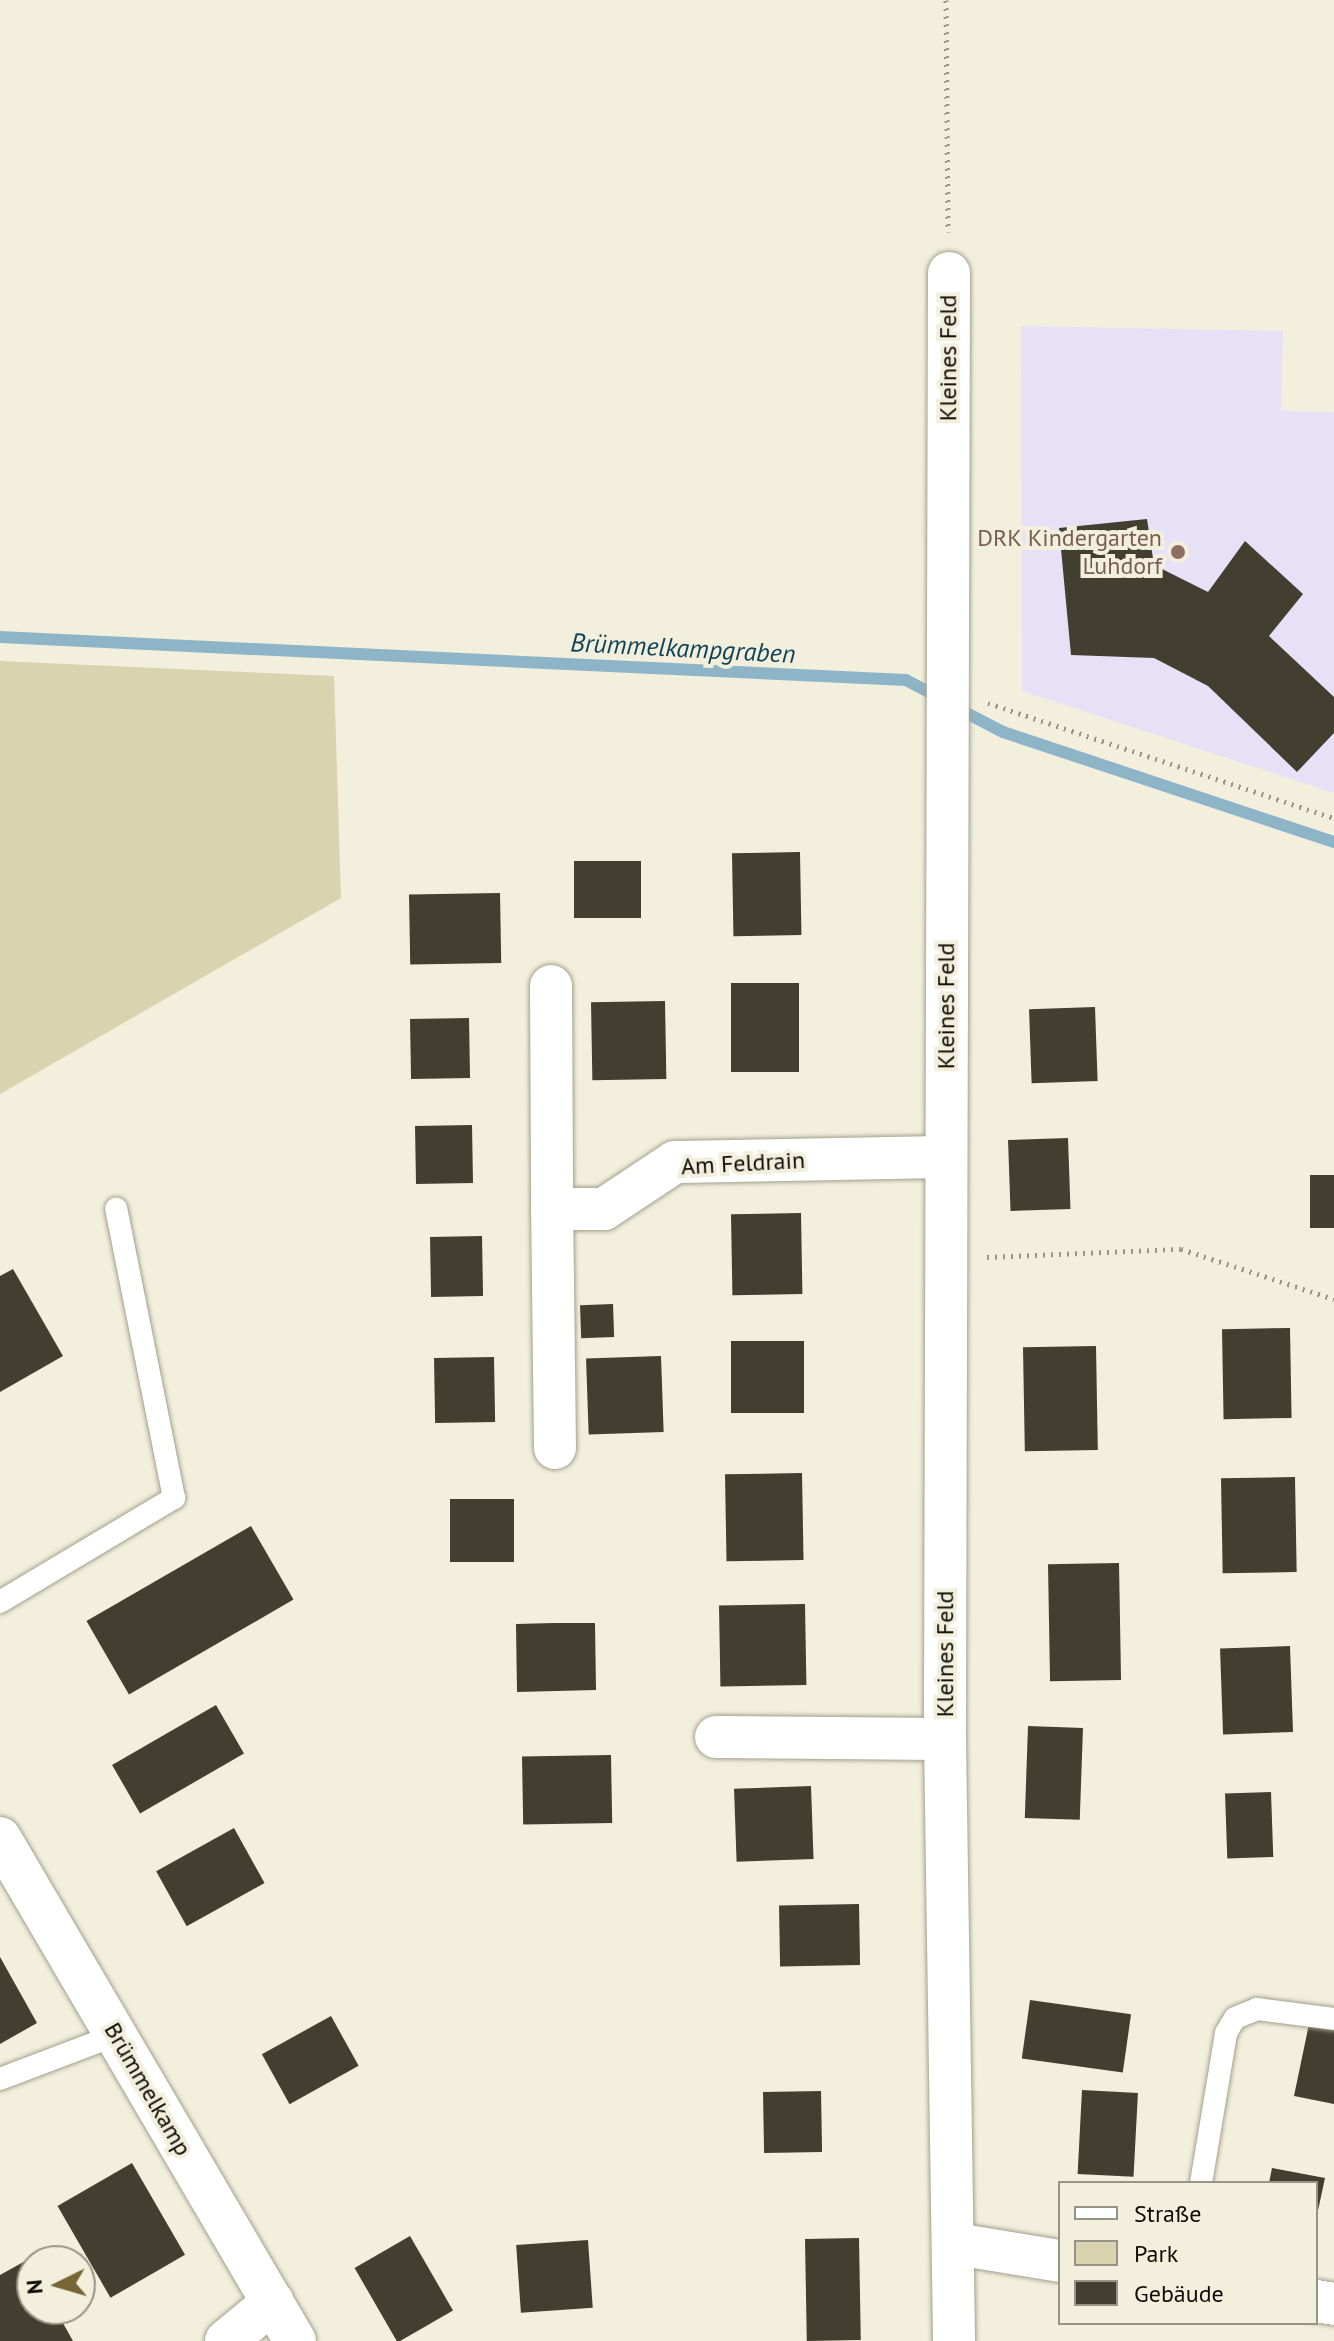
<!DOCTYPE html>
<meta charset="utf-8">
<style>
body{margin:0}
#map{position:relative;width:1334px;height:2341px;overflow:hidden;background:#f3efdd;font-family:"PT Sans",sans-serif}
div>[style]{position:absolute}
.education>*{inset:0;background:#e7e1f7}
.green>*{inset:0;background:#dad3af}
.stream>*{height:12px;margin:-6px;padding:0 6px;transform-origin:6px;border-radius:6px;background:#8eb4c8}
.building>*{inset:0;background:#423f30;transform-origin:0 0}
.path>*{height:5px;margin-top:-2.5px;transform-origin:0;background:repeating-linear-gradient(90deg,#999688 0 2px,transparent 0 8px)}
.roads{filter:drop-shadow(0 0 2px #a3a08e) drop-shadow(0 0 2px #a3a08e)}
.lane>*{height:22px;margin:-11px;padding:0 11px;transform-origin:11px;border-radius:11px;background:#fff}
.street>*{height:42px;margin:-21px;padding:0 21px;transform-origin:21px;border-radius:21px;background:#fff}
.dots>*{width:22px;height:22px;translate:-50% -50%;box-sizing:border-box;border:4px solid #f3efdd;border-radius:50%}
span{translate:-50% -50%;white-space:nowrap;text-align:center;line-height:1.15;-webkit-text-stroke:8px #f3efdd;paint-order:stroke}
.street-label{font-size:24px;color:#0d0c06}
.education-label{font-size:24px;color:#785e54}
.right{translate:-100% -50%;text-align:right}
.water-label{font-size:26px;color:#0f4358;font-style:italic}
.legend{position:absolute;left:1058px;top:2181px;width:260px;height:144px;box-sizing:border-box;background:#f3efdd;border:2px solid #979487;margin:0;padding:10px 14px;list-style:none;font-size:24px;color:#0d0c06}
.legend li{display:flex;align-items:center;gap:16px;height:40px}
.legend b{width:40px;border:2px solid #979487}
.north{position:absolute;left:16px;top:2245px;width:80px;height:80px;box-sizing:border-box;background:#f3efdd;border:2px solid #979487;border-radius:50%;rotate:265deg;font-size:22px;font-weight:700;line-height:32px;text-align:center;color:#0d0c06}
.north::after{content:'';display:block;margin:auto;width:28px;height:36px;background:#766634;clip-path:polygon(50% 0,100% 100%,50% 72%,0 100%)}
</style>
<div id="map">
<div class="education">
<i style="clip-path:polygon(1021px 326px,1283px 331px,1281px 411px,1334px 412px,1334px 793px,1022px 691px)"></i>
</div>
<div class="green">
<i style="clip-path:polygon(0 661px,334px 676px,341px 898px,0 1094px)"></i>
</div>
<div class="stream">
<i style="left:0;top:637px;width:907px;rotate:2.72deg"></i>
<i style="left:906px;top:680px;width:40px;rotate:28deg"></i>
<i style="left:957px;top:708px;width:52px;rotate:27.6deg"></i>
<i style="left:1003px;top:732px;width:349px;rotate:18.4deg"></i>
</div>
<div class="building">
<i style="clip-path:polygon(1147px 519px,1154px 565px,1208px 592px,1245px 541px,1303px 594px,1269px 636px,1334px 697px,1334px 733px,1297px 772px,1208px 686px,1154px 658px,1071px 655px,1059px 528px)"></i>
<i style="left:800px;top:852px;width:83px;height:68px;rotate:89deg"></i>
<i style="left:641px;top:861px;width:57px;height:67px;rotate:90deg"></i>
<i style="left:500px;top:893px;width:70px;height:91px;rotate:89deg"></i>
<i style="left:731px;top:983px;width:68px;height:89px"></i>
<i style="left:665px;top:1001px;width:78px;height:74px;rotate:89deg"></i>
<i style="left:1095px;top:1007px;width:74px;height:66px;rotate:88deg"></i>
<i style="left:469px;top:1018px;width:60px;height:59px;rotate:89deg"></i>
<i style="left:472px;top:1125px;width:58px;height:57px;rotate:89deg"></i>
<i style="left:1068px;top:1138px;width:71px;height:60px;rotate:88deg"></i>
<i style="left:1334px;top:1175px;width:53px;height:24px;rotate:90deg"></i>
<i style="left:801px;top:1213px;width:81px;height:70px;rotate:89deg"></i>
<i style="left:482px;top:1236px;width:60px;height:52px;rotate:89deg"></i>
<i style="clip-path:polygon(13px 1269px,63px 1356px,0 1392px,0 1276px)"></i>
<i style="left:613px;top:1304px;width:33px;height:33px;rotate:88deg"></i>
<i style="left:1290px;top:1328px;width:90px;height:68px;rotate:89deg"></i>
<i style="left:731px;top:1341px;width:73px;height:72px"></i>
<i style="left:1096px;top:1346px;width:104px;height:73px;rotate:89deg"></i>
<i style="left:661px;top:1356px;width:76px;height:75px;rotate:88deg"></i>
<i style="left:494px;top:1357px;width:65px;height:60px;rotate:89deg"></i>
<i style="left:802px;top:1473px;width:87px;height:77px;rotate:89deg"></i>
<i style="left:1295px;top:1477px;width:95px;height:74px;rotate:89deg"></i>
<i style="left:450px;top:1499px;width:64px;height:63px"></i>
<i style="left:251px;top:1526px;width:85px;height:190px;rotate:60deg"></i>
<i style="left:1119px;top:1563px;width:117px;height:71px;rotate:89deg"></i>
<i style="left:805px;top:1604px;width:81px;height:86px;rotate:89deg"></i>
<i style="clip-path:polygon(554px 1623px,595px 1623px,596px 1690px,517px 1692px,516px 1624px)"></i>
<i style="left:1290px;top:1646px;width:86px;height:70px;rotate:88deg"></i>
<i style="left:216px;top:1705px;width:56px;height:120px;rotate:60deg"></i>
<i style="left:1028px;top:1726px;width:55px;height:92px;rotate:2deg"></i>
<i style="left:611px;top:1755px;width:68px;height:89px;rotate:89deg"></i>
<i style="left:811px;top:1786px;width:73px;height:77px;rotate:88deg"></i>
<i style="left:1271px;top:1792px;width:65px;height:46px;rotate:88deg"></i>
<i style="left:234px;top:1828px;width:63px;height:89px;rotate:61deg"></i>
<i style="left:859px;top:1904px;width:61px;height:80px;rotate:89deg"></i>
<i style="clip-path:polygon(0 1957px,37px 2023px,0 2044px)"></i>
<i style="left:1030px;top:2000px;width:102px;height:59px;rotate:8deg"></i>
<i style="left:331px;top:2016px;width:57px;height:79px;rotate:61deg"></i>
<i style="clip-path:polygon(1309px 2024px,1334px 2029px,1334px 2104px,1294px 2096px)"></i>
<i style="left:1082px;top:2090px;width:56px;height:84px;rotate:3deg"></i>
<i style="left:821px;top:2091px;width:61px;height:58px;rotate:89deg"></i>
<i style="left:132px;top:2163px;width:106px;height:86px;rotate:60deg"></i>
<i style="clip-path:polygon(1272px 2168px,1325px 2178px,1317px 2215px,1316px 2183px,1269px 2183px)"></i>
<i style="left:410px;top:2236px;width:86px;height:64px;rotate:60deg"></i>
<i style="left:859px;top:2238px;width:102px;height:54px;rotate:89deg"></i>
<i style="left:588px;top:2240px;width:68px;height:72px;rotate:86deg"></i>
<i style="clip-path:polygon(27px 2260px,32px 2309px,55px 2309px,73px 2341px,0 2341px,0 2275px)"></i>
</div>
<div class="path">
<i style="left:946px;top:0;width:232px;rotate:89.5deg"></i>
<i style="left:988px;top:703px;width:365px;rotate:18.4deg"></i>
<i style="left:987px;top:1257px;width:194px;rotate:-2.4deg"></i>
<i style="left:1181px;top:1249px;width:161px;rotate:18.1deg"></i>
</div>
<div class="roads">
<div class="lane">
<i style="left:0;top:1602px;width:203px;rotate:-30.9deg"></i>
<i style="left:174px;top:1498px;width:295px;rotate:-101.3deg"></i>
<i style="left:0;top:2079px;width:124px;rotate:-20.8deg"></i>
<i style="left:1201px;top:2183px;width:152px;rotate:-80.5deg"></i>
<i style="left:1226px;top:2033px;width:17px;rotate:-59deg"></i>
<i style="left:1235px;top:2018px;width:24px;rotate:-22deg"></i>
<i style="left:1257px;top:2009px;width:78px;rotate:7.4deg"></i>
</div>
<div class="street">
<i style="left:949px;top:273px;width:1466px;rotate:90.16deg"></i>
<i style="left:945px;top:1739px;width:602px;rotate:89.14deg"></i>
<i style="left:551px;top:986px;width:223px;rotate:89.7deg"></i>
<i style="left:555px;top:1448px;width:239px;rotate:-90.7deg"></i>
<i style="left:552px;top:1209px;width:52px"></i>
<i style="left:604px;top:1209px;width:85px;rotate:-33.5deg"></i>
<i style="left:675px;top:1162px;width:271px;rotate:-1.1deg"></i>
<i style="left:716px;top:1737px;width:229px;rotate:0.5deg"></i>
<i style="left:0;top:1838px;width:583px;rotate:59.61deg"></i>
<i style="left:956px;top:2244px;width:105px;rotate:9.3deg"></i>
<i style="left:1316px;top:2301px;width:18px;rotate:9deg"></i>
<i style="left:226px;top:2341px;width:61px;rotate:-39.7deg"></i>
</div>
</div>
<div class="dots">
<i style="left:1178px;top:552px;background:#8d6e63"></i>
</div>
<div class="street-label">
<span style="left:948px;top:358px;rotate:-90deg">Kleines Feld</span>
<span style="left:946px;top:1006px;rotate:-90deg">Kleines Feld</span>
<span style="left:743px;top:1163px;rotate:-3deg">Am Feldrain</span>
<span style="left:945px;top:1654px;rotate:-90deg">Kleines Feld</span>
<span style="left:148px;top:2089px;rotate:60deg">Brümmelkamp</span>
</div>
<div class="education-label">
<span class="right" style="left:1162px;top:552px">DRK Kindergarten<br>Luhdorf</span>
</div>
<div class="water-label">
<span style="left:683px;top:648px;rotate:3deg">Brümmelkampgraben</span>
</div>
<ul class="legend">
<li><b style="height:10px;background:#fff"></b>Straße</li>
<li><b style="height:22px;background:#dad3af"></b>Park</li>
<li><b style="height:22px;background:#423f30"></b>Gebäude</li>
</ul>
<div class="north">N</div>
</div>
